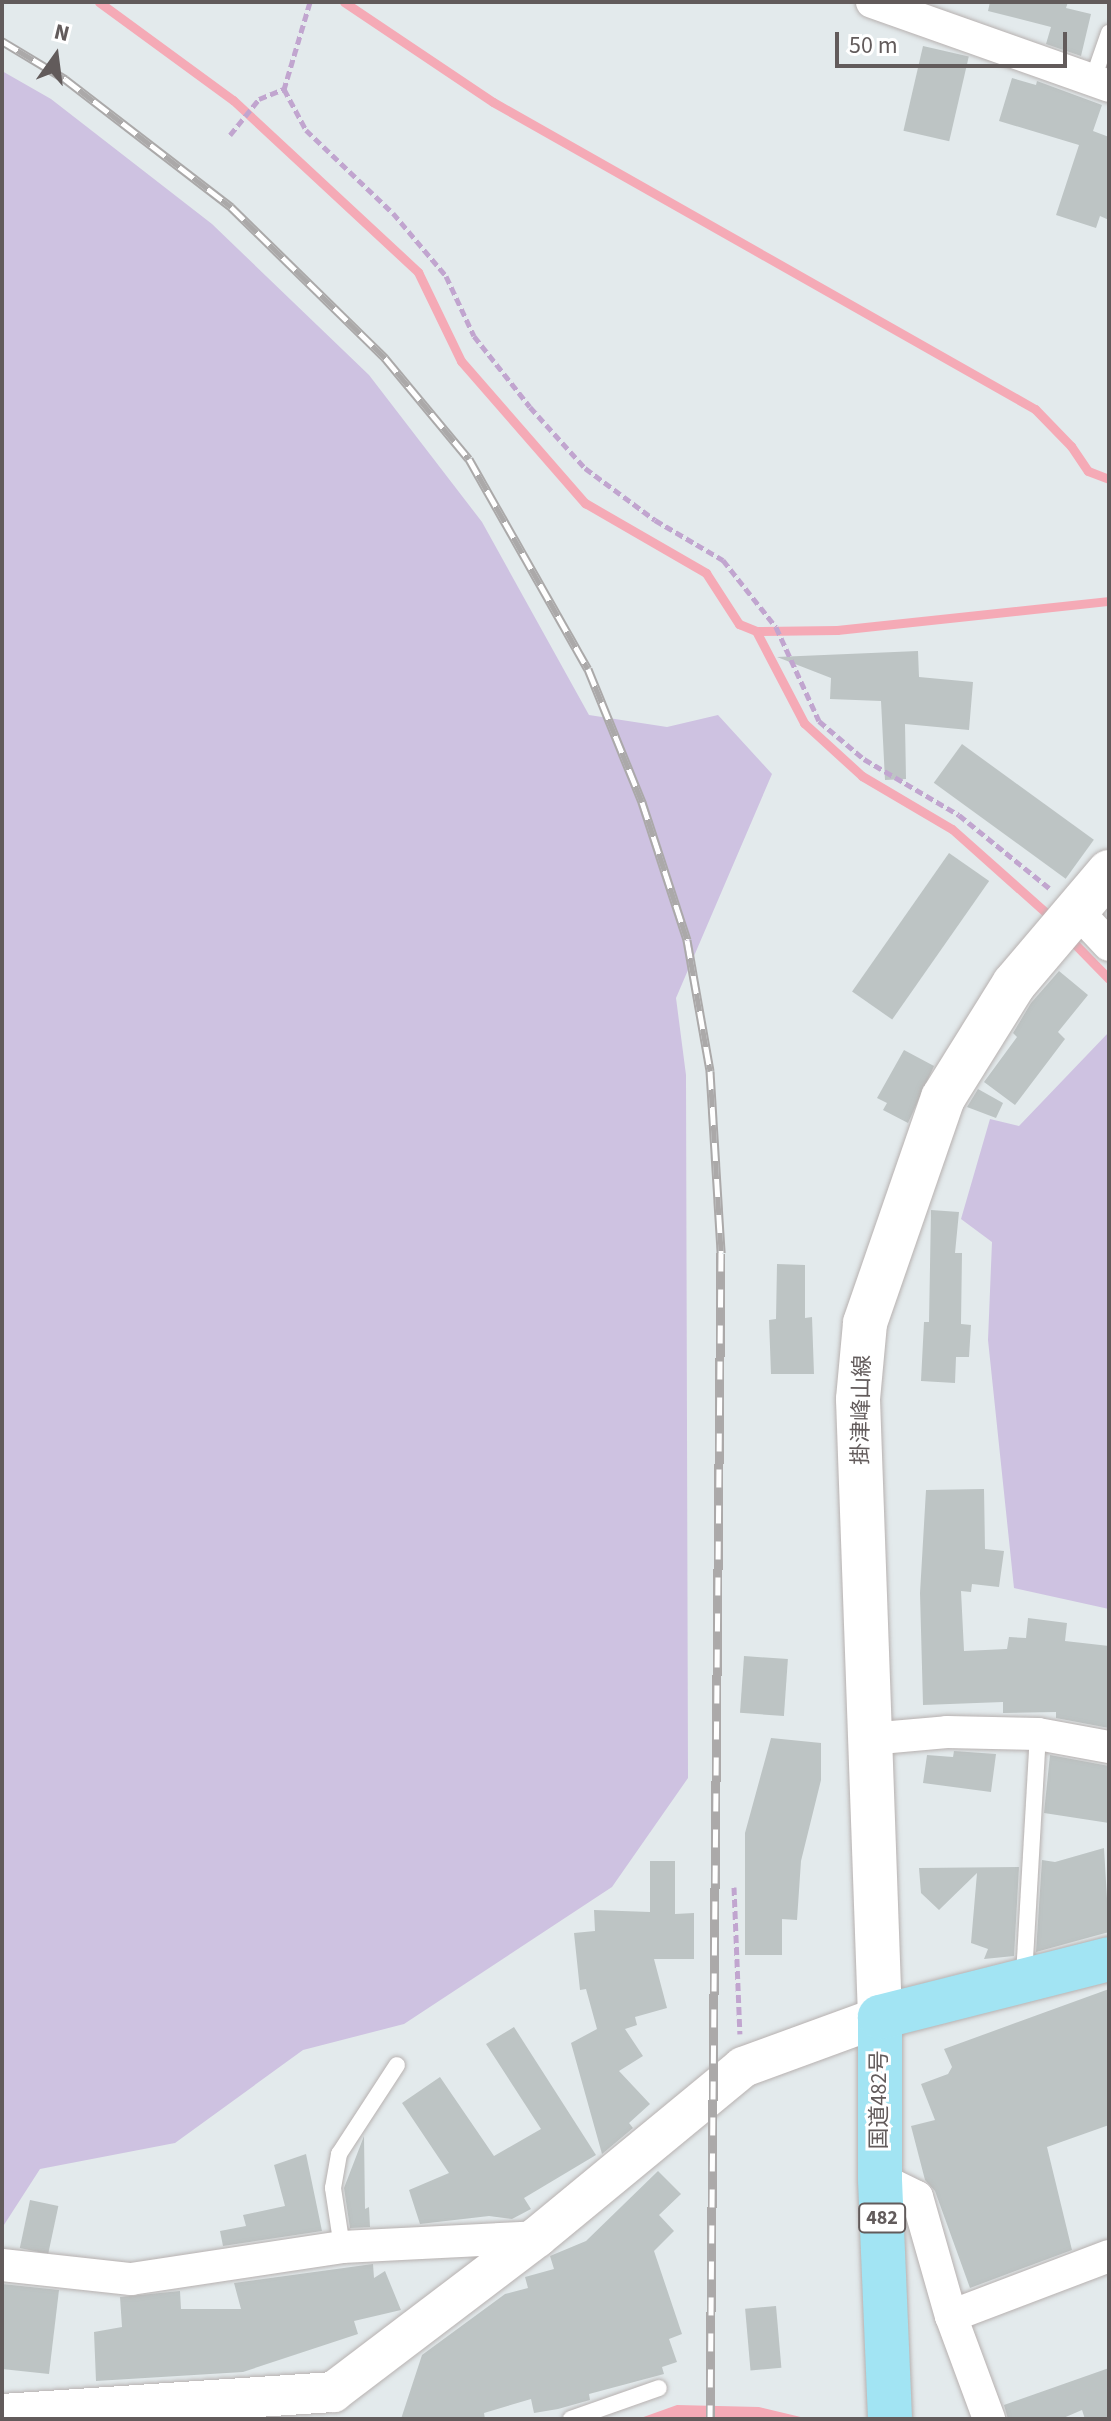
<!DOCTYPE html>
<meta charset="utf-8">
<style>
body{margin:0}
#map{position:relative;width:1111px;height:2421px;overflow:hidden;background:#e3eaec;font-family:"Source Sans 3","Noto Sans JP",sans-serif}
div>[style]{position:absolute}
.green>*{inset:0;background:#cec2e1}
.water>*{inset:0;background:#f5aab6}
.stream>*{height:9px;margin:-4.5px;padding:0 4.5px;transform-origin:4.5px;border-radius:4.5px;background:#f5aab6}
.building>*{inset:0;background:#bdc4c4;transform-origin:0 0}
.path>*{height:5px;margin-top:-2.5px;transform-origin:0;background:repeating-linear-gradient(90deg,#c1a5cf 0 8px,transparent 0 12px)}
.roads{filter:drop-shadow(0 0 2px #b7b1b0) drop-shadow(0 0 2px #b7b1b0)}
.service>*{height:16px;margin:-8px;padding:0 8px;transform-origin:8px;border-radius:8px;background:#fff}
.minor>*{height:32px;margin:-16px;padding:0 16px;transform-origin:16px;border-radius:16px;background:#fff}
.tertiary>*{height:40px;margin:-20px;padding:0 20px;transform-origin:20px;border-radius:20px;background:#fff}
.secondary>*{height:44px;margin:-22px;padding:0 22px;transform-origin:22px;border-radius:22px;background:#fff}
.trunk>*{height:44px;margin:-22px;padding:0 22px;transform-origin:22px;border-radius:22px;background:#a2e4f3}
.rail>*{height:9px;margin-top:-4.5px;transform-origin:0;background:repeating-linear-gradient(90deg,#fff 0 18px,#aba9a9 0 36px);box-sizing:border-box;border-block:2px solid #aba9a9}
span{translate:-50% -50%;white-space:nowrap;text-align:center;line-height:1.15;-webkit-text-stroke:6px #fff;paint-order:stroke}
.shield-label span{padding:2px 6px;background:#fff;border:2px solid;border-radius:6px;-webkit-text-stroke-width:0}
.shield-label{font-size:20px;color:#625b5b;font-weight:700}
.street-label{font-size:22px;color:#625b5b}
.frame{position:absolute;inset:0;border:4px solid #625b5b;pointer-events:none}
.north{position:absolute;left:16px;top:16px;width:80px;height:80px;-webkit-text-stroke:6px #fff;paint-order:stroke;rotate:14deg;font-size:22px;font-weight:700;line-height:32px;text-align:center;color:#625b5b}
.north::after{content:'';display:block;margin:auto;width:28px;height:36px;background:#625b5b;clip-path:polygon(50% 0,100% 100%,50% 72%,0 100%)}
.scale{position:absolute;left:835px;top:32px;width:232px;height:36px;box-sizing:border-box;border:4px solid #625b5b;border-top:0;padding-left:10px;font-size:24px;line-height:28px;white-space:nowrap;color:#625b5b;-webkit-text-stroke:6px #fff;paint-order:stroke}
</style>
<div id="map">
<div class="green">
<i style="clip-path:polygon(2px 71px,51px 99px,212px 224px,369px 375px,482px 522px,589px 715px,667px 727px,718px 715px,772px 774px,676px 998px,686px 1075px,688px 1778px,612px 1887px,404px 2024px,303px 2050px,175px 2143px,40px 2169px,2px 2228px)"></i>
<i style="clip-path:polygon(1109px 1032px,1109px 1609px,1014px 1588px,988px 1340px,992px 1242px,961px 1219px,990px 1119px,1019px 1126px)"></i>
</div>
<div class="water">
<i style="clip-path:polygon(677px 2405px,759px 2407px,809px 2419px,638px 2419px)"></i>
</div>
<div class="stream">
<i style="left:99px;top:2px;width:166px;rotate:36.2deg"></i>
<i style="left:233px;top:100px;width:253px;rotate:42.9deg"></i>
<i style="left:418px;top:272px;width:99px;rotate:64.2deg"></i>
<i style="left:461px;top:361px;width:189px;rotate:48.9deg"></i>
<i style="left:585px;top:503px;width:140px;rotate:30deg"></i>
<i style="left:706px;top:573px;width:61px;rotate:57.1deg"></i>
<i style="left:739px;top:624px;width:18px;rotate:22deg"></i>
<i style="left:756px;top:631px;width:81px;rotate:-0.7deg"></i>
<i style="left:837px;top:630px;width:274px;rotate:-6.1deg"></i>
<i style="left:344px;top:2px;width:179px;rotate:33.9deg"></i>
<i style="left:493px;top:102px;width:623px;rotate:29.53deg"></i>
<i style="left:1035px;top:409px;width:52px;rotate:45.8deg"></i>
<i style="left:1071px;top:446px;width:30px;rotate:56deg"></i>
<i style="left:1088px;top:471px;width:22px;rotate:21deg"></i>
<i style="left:756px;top:631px;width:104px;rotate:62.4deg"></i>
<i style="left:804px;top:723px;width:79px;rotate:42.4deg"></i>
<i style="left:862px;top:776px;width:104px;rotate:30.5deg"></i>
<i style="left:952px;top:829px;width:137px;rotate:41.7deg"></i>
<i style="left:1069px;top:938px;width:57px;rotate:45.7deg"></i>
</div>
<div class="building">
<i style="clip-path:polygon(990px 2px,1068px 2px,1066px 8px,1091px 14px,1081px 56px,1046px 44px,1051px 27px,988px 11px)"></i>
<i style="left:923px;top:46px;width:47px;height:87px;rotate:13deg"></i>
<i style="clip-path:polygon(1012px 78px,1036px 85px,1037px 81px,1102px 105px,1093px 131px,1109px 137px,1109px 220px,1100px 216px,1096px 228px,1056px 215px,1079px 145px,999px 121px)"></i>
<i style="clip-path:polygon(918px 651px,919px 677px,973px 682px,969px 730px,905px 724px,906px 779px,885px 780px,881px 701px,830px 699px,831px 678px,777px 657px)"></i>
<i style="left:962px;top:744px;width:163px;height:48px;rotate:36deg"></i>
<i style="left:949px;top:853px;width:49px;height:169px;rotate:35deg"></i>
<i style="clip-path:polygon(1059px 971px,1088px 995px,1058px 1032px,1065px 1039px,1015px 1105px,984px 1082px,1017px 1037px,1013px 1033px,1031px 1003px)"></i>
<i style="clip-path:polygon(904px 1050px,934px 1066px,908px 1123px,883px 1110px,887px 1103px,877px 1098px)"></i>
<i style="clip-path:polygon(978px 1089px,1003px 1103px,996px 1118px,967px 1107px)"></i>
<i style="clip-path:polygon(931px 1210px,959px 1212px,955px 1253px,962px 1253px,961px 1324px,971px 1325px,969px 1357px,956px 1357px,955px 1383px,921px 1381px,924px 1322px,929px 1322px)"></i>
<i style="clip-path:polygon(777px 1264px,805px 1265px,805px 1318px,812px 1317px,814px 1374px,771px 1374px,769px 1320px,776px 1319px)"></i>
<i style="clip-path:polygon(984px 1489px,985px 1549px,1004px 1551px,999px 1587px,972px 1584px,971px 1592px,961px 1591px,964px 1651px,1007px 1649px,1009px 1637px,1026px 1638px,1028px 1618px,1067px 1623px,1065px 1641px,1109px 1646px,1109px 1728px,1056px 1718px,1056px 1712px,1003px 1713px,1003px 1702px,923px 1705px,920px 1593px,926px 1490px)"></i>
<i style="left:744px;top:1656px;width:44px;height:57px;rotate:4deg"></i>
<i style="clip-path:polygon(771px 1738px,821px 1743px,821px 1780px,801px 1861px,797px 1920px,782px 1919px,782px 1955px,745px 1955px,745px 1833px)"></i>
<i style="clip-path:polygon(954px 1751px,996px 1754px,991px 1792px,923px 1783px,927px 1755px,953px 1757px)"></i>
<i style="clip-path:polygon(1050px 1755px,1109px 1766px,1109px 1823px,1044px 1813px)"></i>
<i style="clip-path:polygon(1104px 1848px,1109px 1932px,1036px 1952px,1042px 1860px,1055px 1862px)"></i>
<i style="clip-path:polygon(650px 1861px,675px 1861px,675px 1914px,694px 1913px,694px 1959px,654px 1959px,667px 2008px,635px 2017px,637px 2025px,625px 2029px,643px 2056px,619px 2071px,650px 2104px,629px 2123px,633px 2128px,602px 2154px,571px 2043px,597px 2029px,586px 1989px,580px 1990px,574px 1933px,595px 1931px,594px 1910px,650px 1912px)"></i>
<i style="clip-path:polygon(1019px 1867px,1014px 1956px,984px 1959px,988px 1949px,971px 1943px,977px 1873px,939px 1910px,921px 1893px,919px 1868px)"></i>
<i style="clip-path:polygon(1109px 1989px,1109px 2125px,1047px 2147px,1072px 2250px,970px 2288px,935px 2191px,925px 2180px,911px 2126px,935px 2120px,921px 2084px,948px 2074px,952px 2067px,944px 2049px)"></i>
<i style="clip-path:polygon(514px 2027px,596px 2155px,524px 2198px,531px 2209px,512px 2219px,489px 2216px,420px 2224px,409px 2190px,449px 2173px,402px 2103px,440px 2077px,494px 2156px,541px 2129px,486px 2044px)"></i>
<i style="clip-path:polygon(364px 2136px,365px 2209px,369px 2207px,370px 2227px,350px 2228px,344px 2188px)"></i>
<i style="clip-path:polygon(306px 2154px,322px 2231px,223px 2246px,220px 2231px,246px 2226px,243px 2215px,285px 2206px,274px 2165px)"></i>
<i style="clip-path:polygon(658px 2171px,681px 2194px,659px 2215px,674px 2231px,654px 2251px,682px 2334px,669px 2339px,677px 2362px,662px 2367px,664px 2374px,589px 2394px,590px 2400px,558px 2409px,534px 2413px,531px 2399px,484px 2413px,485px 2419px,401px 2419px,422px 2355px,505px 2294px,528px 2288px,525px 2277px,554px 2269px,550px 2256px,586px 2241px)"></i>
<i style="left:30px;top:2200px;width:29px;height:49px;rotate:12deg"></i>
<i style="clip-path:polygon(373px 2264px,374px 2278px,385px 2271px,401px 2310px,354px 2321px,358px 2334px,243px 2372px,96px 2381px,94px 2332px,122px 2327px,120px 2297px,180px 2291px,181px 2309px,241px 2309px,234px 2283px)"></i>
<i style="clip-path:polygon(2px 2284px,59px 2290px,49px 2374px,2px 2369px)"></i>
<i style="left:776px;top:2306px;width:62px;height:31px;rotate:85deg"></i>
<i style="clip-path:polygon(1109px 2368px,1109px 2419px,1085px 2419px,1082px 2410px,1061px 2419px,1008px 2419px,1004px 2405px)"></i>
</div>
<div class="path">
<i style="left:310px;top:2px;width:91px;rotate:106.6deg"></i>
<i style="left:284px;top:89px;width:47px;rotate:61.8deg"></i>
<i style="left:306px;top:130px;width:120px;rotate:43.7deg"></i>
<i style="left:393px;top:213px;width:82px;rotate:49.9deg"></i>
<i style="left:446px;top:276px;width:66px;rotate:65deg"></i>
<i style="left:474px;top:336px;width:90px;rotate:51.7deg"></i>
<i style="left:530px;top:407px;width:82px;rotate:48deg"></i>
<i style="left:585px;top:468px;width:87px;rotate:36.6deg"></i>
<i style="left:655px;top:520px;width:79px;rotate:30.5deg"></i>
<i style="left:723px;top:560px;width:85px;rotate:51.7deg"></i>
<i style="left:776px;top:627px;width:103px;rotate:65.4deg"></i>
<i style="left:819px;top:721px;width:59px;rotate:40.2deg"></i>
<i style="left:864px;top:759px;width:110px;rotate:30.5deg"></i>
<i style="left:959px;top:815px;width:116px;rotate:39deg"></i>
<i style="left:230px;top:135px;width:46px;rotate:-51.1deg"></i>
<i style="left:259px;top:99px;width:27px;rotate:-22deg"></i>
<i style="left:734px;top:1887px;width:147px;rotate:87.7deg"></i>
</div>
<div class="roads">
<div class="service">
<i style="left:1093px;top:79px;width:49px;rotate:-70.8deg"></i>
<i style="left:1024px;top:1976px;width:242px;rotate:-86.7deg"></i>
<i style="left:342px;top:2247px;width:60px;rotate:-98.7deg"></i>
<i style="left:333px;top:2188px;width:35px;rotate:-80deg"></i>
<i style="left:339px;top:2154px;width:106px;rotate:-56.9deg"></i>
<i style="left:571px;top:2419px;width:93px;rotate:-19.4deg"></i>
</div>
<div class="minor">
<i style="left:872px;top:2px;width:251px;rotate:19.5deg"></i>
<i style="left:1076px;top:910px;width:48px;rotate:46.7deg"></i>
<i style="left:869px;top:1739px;width:78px;rotate:-5.1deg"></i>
<i style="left:947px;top:1732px;width:91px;rotate:1.3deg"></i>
<i style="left:1038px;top:1734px;width:72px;rotate:10.4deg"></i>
<i style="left:880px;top:2179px;width:41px;rotate:25.9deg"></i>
<i style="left:917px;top:2197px;width:124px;rotate:74.1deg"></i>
<i style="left:951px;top:2316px;width:110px;rotate:69.7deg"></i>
<i style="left:2px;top:2265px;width:130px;rotate:6.2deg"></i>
<i style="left:131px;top:2279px;width:213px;rotate:-8.6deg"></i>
<i style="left:342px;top:2247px;width:195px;rotate:-2.9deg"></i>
<i style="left:951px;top:2316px;width:169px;rotate:-20.8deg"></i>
</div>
<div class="tertiary">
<i style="left:2px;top:2414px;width:332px;rotate:-3.8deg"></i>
<i style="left:333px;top:2392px;width:256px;rotate:-37.2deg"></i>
<i style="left:537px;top:2237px;width:267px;rotate:-39.5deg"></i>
<i style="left:743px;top:2067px;width:146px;rotate:-20.1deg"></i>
</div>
<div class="secondary">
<i style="left:880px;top:2017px;width:618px;rotate:-92.04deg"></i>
<i style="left:858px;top:1399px;width:76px;rotate:-84.7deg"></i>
<i style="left:865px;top:1323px;width:238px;rotate:-70.9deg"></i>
<i style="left:943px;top:1098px;width:134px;rotate:-58.1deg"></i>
<i style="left:1014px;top:984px;width:147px;rotate:-49.7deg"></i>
</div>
<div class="trunk">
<i style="left:890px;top:2419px;width:240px;rotate:-92.4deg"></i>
<i style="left:880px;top:2179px;width:162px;rotate:-90deg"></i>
<i style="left:880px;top:2017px;width:236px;rotate:-14.2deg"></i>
</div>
</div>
<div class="rail">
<i style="left:2px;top:41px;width:74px;rotate:31.1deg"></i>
<i style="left:65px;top:79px;width:210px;rotate:37.6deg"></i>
<i style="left:231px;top:207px;width:216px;rotate:44.4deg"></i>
<i style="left:385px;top:358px;width:131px;rotate:50.3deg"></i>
<i style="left:469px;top:459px;width:241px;rotate:60.5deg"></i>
<i style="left:588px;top:669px;width:144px;rotate:67.9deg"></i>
<i style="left:642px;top:802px;width:145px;rotate:71.9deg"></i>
<i style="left:687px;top:940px;width:133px;rotate:80deg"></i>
<i style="left:710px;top:1071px;width:182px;rotate:86.5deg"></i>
<i style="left:721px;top:1253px;width:1166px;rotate:90.54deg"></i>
</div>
<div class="shield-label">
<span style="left:882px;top:2218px">482</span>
</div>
<div class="street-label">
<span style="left:862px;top:1410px;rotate:-89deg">掛津峰山線</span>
<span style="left:880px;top:2100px;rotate:-90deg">国道482号</span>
</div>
<div class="frame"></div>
<div class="north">N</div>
<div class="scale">50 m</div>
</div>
